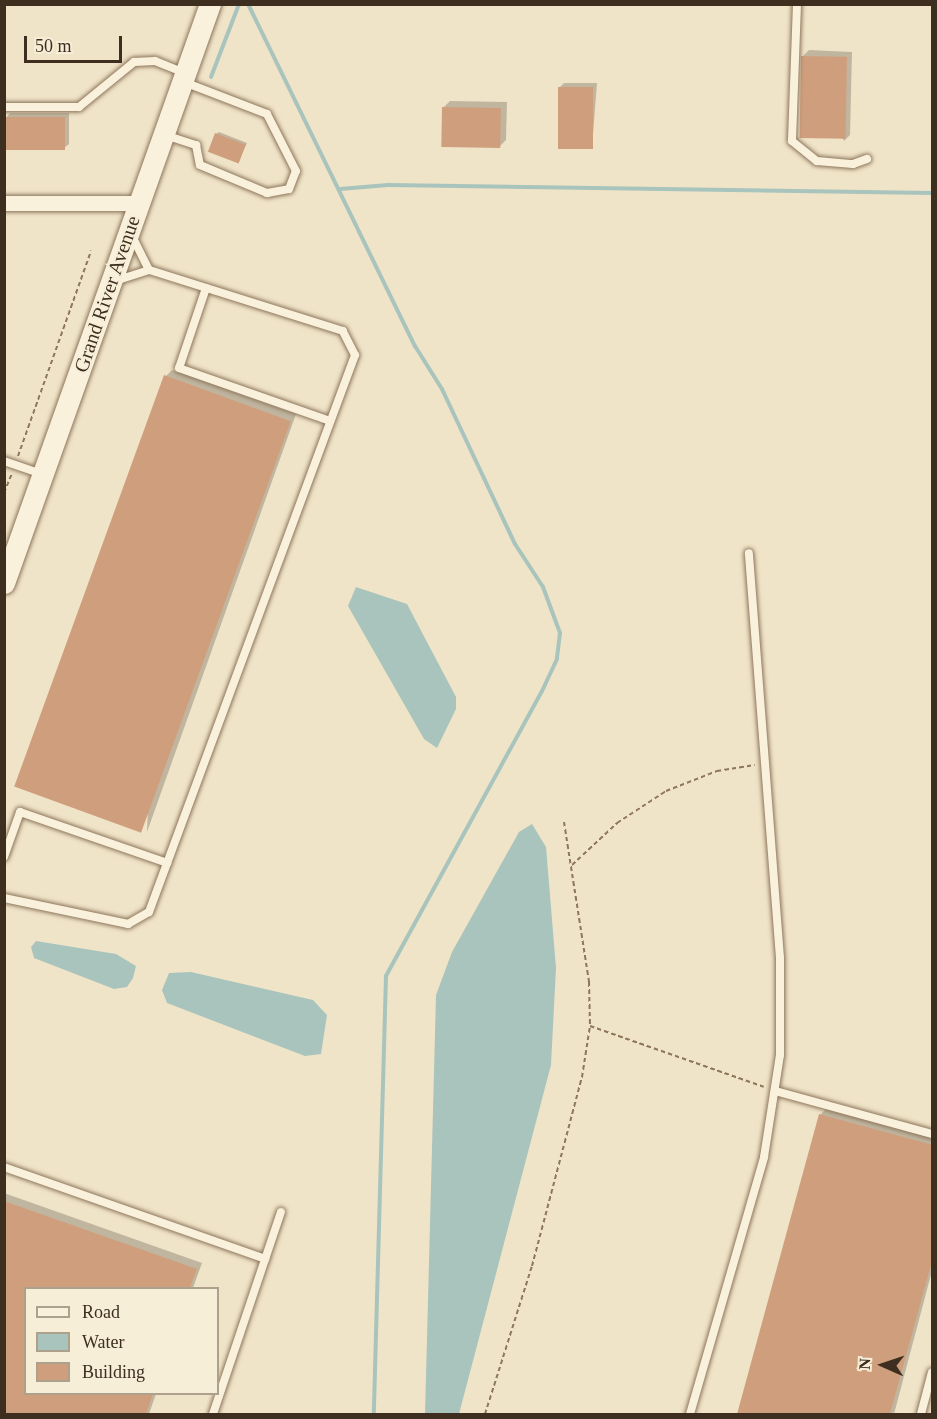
<!DOCTYPE html>
<style>
body{margin:0}
#map{position:relative;width:937px;height:1419px;overflow:hidden;background:#f0e4c8;font-family:"Times New Roman",serif}
div>[style]{position:absolute}
.water>*{inset:0;background:#a9c4bc}
.shadow>*{inset:0;background:#0003}
.stream>*{height:4px;margin:-2px;padding:0 2px;transform-origin:2px;border-radius:2px;background:#a9c4bc}
.building>*{inset:0;background:#cf9f7d;transform-origin:0 0}
.path>*{height:2px;margin-top:-1px;transform-origin:0;background:repeating-linear-gradient(90deg,#8d765c 0 4.5px,transparent 0 7.5px)}
.roads{filter:drop-shadow(0 0 2px #8d765c) drop-shadow(0 0 2px #8d765c)}
.lane>*{height:8px;margin:-4px;padding:0 4px;transform-origin:4px;border-radius:4px;background:#faf1dc}
.street>*{height:15px;margin:-7.5px;padding:0 7.5px;transform-origin:7.5px;border-radius:7.5px;background:#faf1dc}
.secondary>*{height:21px;margin:-10.5px;padding:0 10.5px;transform-origin:10.5px;border-radius:10.5px;background:#faf1dc}
span{translate:-50% -50%;white-space:nowrap;text-align:center;line-height:1.15;-webkit-text-stroke:4.5px #f7eed8;paint-order:stroke}
.street-label{font-size:20px;color:#3d2e20}
.frame{position:absolute;inset:0;border:6px solid #3d2e20;pointer-events:none}
.legend{position:absolute;left:24px;top:1287px;width:195px;height:108px;box-sizing:border-box;background:#f7eed8;border:2px solid #ada18e;margin:0;padding:8px 10px;list-style:none;font-size:18px;color:#3d2e20}
.legend li{display:flex;align-items:center;gap:12px;height:30px}
.legend b{width:30px;border:2px solid #ada18e}
.north{position:absolute;left:853px;top:1335px;width:60px;height:60px;-webkit-text-stroke:4px #f7eed8;paint-order:stroke;rotate:273deg;font-size:16px;font-weight:700;line-height:24px;text-align:center;color:#3d2e20}
.north::after{content:'';display:block;margin:auto;width:21px;height:27px;background:#3d2e20;clip-path:polygon(50% 0,100% 100%,50% 72%,0 100%)}
.scale{position:absolute;left:24px;top:36px;width:98px;height:27px;box-sizing:border-box;border:3px solid #3d2e20;border-top:0;padding-left:8px;font-size:18px;line-height:21px;white-space:nowrap;color:#3d2e20;-webkit-text-stroke:4px #f7eed8;paint-order:stroke}
</style>
<div id="map">
<div class="water">
<i style="clip-path:polygon(356px 587px,407px 604px,456px 697px,456px 709px,437px 748px,424px 739px,348px 606px)"></i>
<i style="clip-path:polygon(532px 824px,546px 847px,556px 968px,551px 1065px,459px 1414px,425px 1414px,436px 995px,452px 952px,519px 832px)"></i>
<i style="clip-path:polygon(36px 941px,116px 954px,136px 966px,133px 978px,127px 987px,114px 989px,34px 958px,31px 947px)"></i>
<i style="clip-path:polygon(191px 972px,313px 1000px,327px 1015px,321px 1054px,305px 1056px,167px 1003px,162px 990px,169px 973px)"></i>
</div>
<div class="shadow">
<i style="clip-path:polygon(809px 50px,852px 52px,850px 135px,844px 141px,803px 56px)"></i>
<i style="clip-path:polygon(564px 83px,597px 83px,592px 148px,560px 87px)"></i>
<i style="clip-path:polygon(450px 101px,507px 102px,506px 140px,500px 146px,444px 107px)"></i>
<i style="clip-path:polygon(10px 113px,69px 113px,69px 144px,64px 148px,6px 118px)"></i>
<i style="clip-path:polygon(219px 132px,247px 143px,238px 162px,216px 134px)"></i>
<i style="clip-path:polygon(172px 370px,296px 414px,147px 832px,166px 376px)"></i>
<i style="clip-path:polygon(826px 1109px,932px 1138px,932px 1271px,894px 1414px,739px 1414px,820px 1115px)"></i>
<i style="clip-path:polygon(4px 1193px,202px 1263px,193px 1288px,26px 1288px,26px 1394px,156px 1394px,149px 1414px,4px 1414px)"></i>
</div>
<div class="stream">
<i style="left:248px;top:4px;width:381px;rotate:64deg"></i>
<i style="left:415px;top:346px;width:51px;rotate:57.9deg"></i>
<i style="left:442px;top:389px;width:171px;rotate:64.8deg"></i>
<i style="left:515px;top:544px;width:51px;rotate:56.9deg"></i>
<i style="left:543px;top:587px;width:49px;rotate:69.7deg"></i>
<i style="left:560px;top:633px;width:26px;rotate:97deg"></i>
<i style="left:557px;top:659px;width:35px;rotate:115deg"></i>
<i style="left:542px;top:691px;width:325px;rotate:118.7deg"></i>
<i style="left:386px;top:976px;width:438px;rotate:91.6deg"></i>
<i style="left:211px;top:77px;width:78px;rotate:-69deg"></i>
<i style="left:340px;top:189px;width:48px;rotate:-4.8deg"></i>
<i style="left:388px;top:185px;width:544px;rotate:0.84deg"></i>
</div>
<div class="building">
<i style="left:801px;top:56px;width:46px;height:82px;rotate:1deg"></i>
<i style="left:558px;top:87px;width:35px;height:62px"></i>
<i style="left:442px;top:107px;width:59px;height:40px;rotate:1deg"></i>
<i style="left:4px;top:117px;width:61px;height:33px"></i>
<i style="left:215px;top:133px;width:33px;height:20px;rotate:21deg"></i>
<i style="left:164px;top:375px;width:135px;height:438px;rotate:20deg"></i>
<i style="clip-path:polygon(819px 1114px,933px 1145px,933px 1258px,890px 1414px,737px 1414px)"></i>
<i style="clip-path:polygon(4px 1201px,197px 1269px,190px 1288px,26px 1288px,26px 1394px,153px 1394px,146px 1414px,4px 1414px)"></i>
</div>
<div class="path">
<i style="left:18px;top:456px;width:218px;rotate:-70.4deg"></i>
<i style="left:4px;top:493px;width:22px;rotate:-68deg"></i>
<i style="left:564px;top:822px;width:162px;rotate:81.1deg"></i>
<i style="left:589px;top:982px;width:44px;rotate:88.7deg"></i>
<i style="left:572px;top:865px;width:62px;rotate:-43deg"></i>
<i style="left:617px;top:823px;width:59px;rotate:-33.1deg"></i>
<i style="left:666px;top:791px;width:55px;rotate:-21.4deg"></i>
<i style="left:717px;top:771px;width:38px;rotate:-9deg"></i>
<i style="left:485px;top:1414px;width:155px;rotate:-72.4deg"></i>
<i style="left:532px;top:1266px;width:196px;rotate:-75.2deg"></i>
<i style="left:582px;top:1077px;width:52px;rotate:-81.1deg"></i>
<i style="left:590px;top:1026px;width:184px;rotate:19.3deg"></i>
</div>
<div class="roads">
<div class="lane">
<i style="left:797px;top:4px;width:137px;rotate:92.1deg"></i>
<i style="left:792px;top:141px;width:32px;rotate:39deg"></i>
<i style="left:817px;top:161px;width:36px;rotate:5deg"></i>
<i style="left:853px;top:164px;width:15px;rotate:-20deg"></i>
<i style="left:4px;top:107px;width:75px"></i>
<i style="left:79px;top:107px;width:71px;rotate:-39.3deg"></i>
<i style="left:134px;top:62px;width:21px;rotate:-3deg"></i>
<i style="left:155px;top:61px;width:31px;rotate:22deg"></i>
<i style="left:165px;top:135px;width:33px;rotate:18deg"></i>
<i style="left:196px;top:145px;width:20px;rotate:79deg"></i>
<i style="left:200px;top:165px;width:73px;rotate:22.7deg"></i>
<i style="left:267px;top:193px;width:22px;rotate:-10deg"></i>
<i style="left:289px;top:189px;width:19px;rotate:-69deg"></i>
<i style="left:296px;top:171px;width:64px;rotate:-117deg"></i>
<i style="left:267px;top:114px;width:89px;rotate:-158.9deg"></i>
<i style="left:131px;top:234px;width:40px;rotate:63.4deg"></i>
<i style="left:206px;top:288px;width:84px;rotate:108.6deg"></i>
<i style="left:179px;top:368px;width:160px;rotate:19.3deg"></i>
<i style="left:4px;top:461px;width:39px;rotate:19deg"></i>
<i style="left:4px;top:857px;width:48px;rotate:-70.4deg"></i>
<i style="left:20px;top:812px;width:156px;rotate:19.1deg"></i>
<i style="left:4px;top:898px;width:127px;rotate:11.8deg"></i>
<i style="left:128px;top:924px;width:24px;rotate:-30deg"></i>
<i style="left:149px;top:912px;width:594px;rotate:-69.7deg"></i>
<i style="left:355px;top:355px;width:27px;rotate:-117deg"></i>
<i style="left:343px;top:331px;width:203px;rotate:-162.5deg"></i>
<i style="left:149px;top:270px;width:35px;rotate:162deg"></i>
<i style="left:775px;top:1091px;width:163px;rotate:15.3deg"></i>
<i style="left:4px;top:1167px;width:277px;rotate:19.4deg"></i>
<i style="left:213px;top:1414px;width:213px;rotate:-71.4deg"></i>
<i style="left:690px;top:1414px;width:267px;rotate:-73.9deg"></i>
<i style="left:764px;top:1157px;width:103px;rotate:-81.1deg"></i>
<i style="left:780px;top:1055px;width:97px;rotate:-90deg"></i>
<i style="left:780px;top:958px;width:406px;rotate:-94.4deg"></i>
<i style="left:921px;top:1414px;width:43px;rotate:-75.3deg"></i>
</div>
<div class="street">
<i style="left:4px;top:203px;width:135px"></i>
</div>
<div class="secondary">
<i style="left:4px;top:583px;width:615px;rotate:-70.42deg"></i>
</div>
</div>
<div class="street-label">
<span style="left:107px;top:294px;rotate:-71deg">Grand River Avenue</span>
</div>
<div class="frame"></div>
<ul class="legend">
<li><b style="height:8px;background:#faf1dc"></b>Road</li>
<li><b style="height:16px;background:#a9c4bc"></b>Water</li>
<li><b style="height:16px;background:#cf9f7d"></b>Building</li>
</ul>
<div class="north">N</div>
<div class="scale">50 m</div>
</div>
